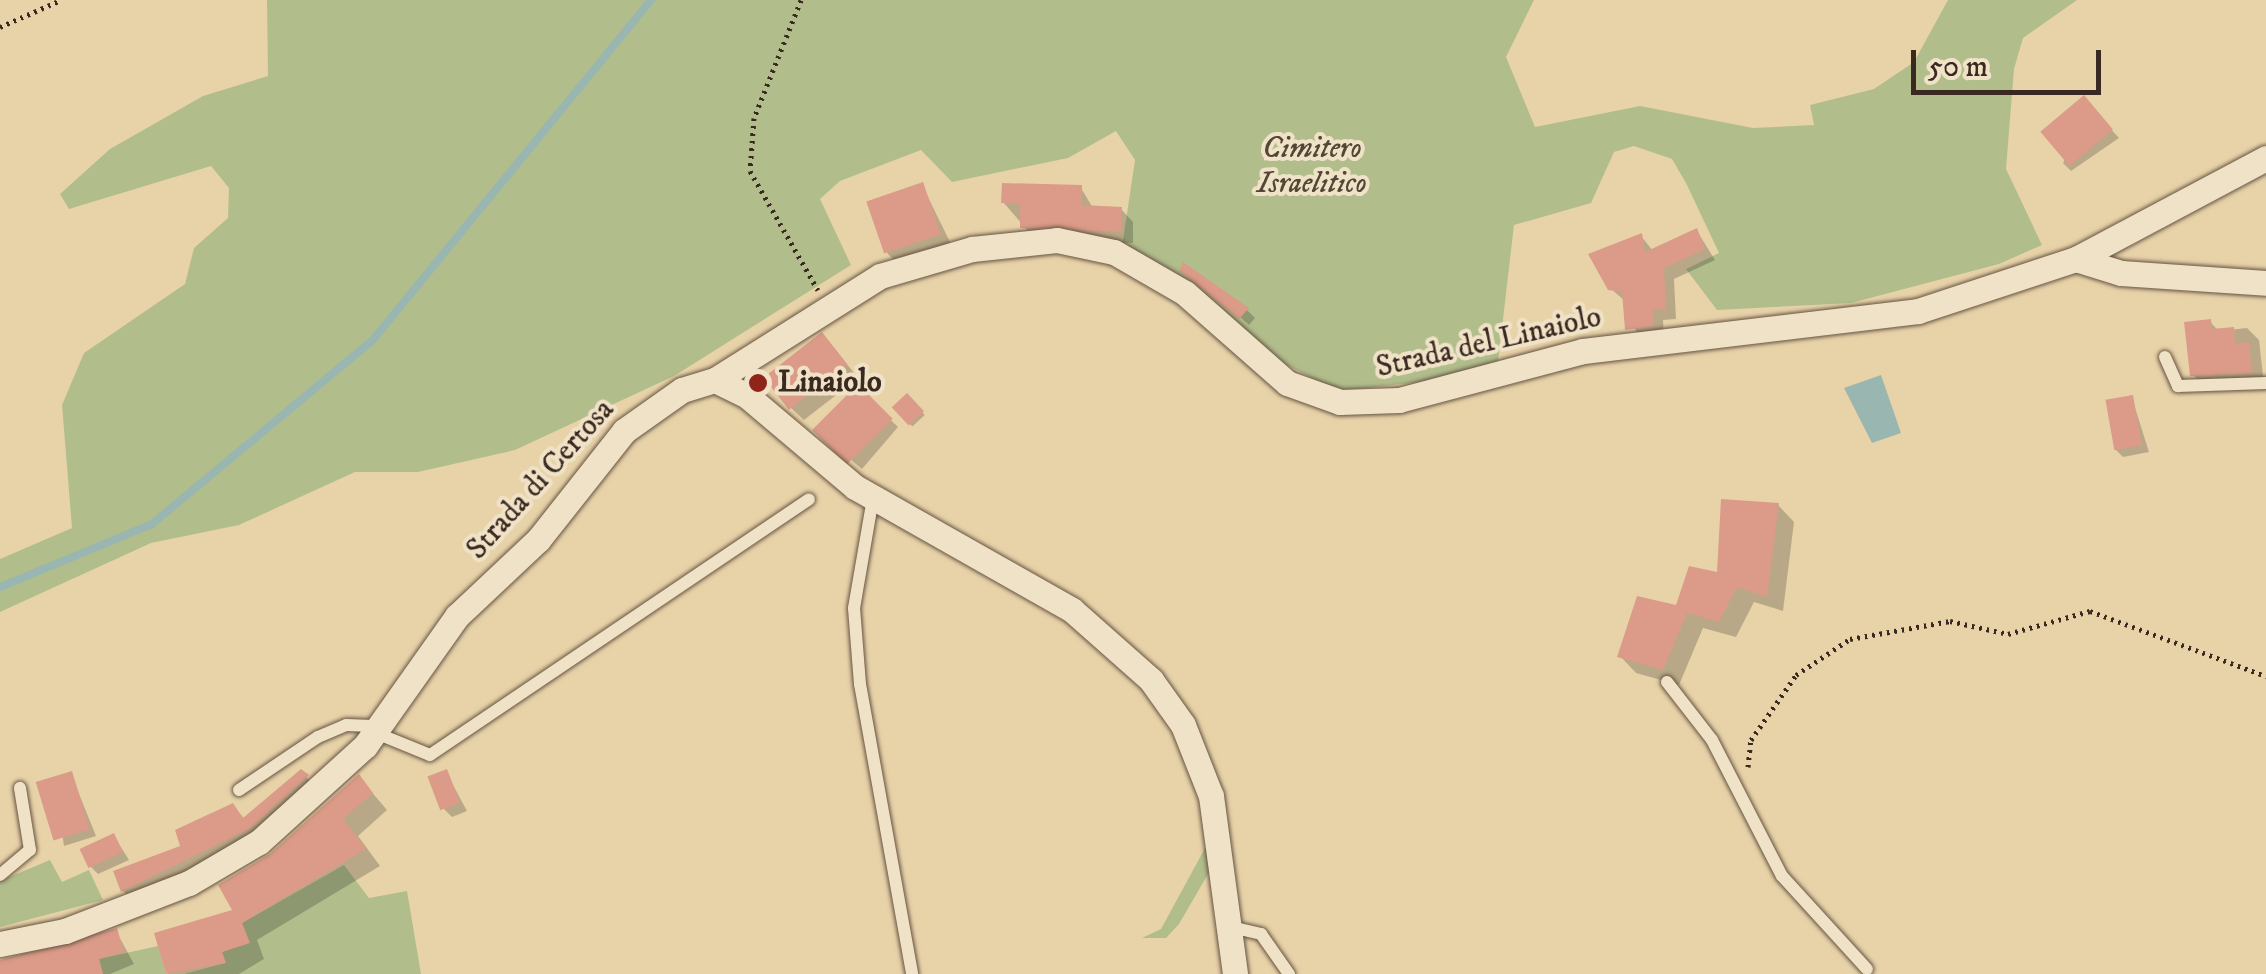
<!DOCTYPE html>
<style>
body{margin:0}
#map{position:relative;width:2266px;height:974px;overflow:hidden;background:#e8d3a9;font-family:"IM FELL DW Pica",serif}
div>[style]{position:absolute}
.green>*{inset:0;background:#b1be8c}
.water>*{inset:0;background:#99b6b1}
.shadow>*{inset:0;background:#0003;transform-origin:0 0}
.stream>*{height:8px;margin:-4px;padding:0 4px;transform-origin:4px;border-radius:4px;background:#99b6b1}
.building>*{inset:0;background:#db9b88;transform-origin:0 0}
.path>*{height:5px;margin-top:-2.5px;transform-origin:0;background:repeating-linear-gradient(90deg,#3a2920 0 2.5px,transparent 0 7.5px)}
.roads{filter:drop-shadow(0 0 2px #665442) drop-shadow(0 0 2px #665442)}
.service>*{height:12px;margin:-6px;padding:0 6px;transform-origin:6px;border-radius:6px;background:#f0e2c7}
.minor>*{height:25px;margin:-12.5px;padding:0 12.5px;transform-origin:12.5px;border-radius:12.5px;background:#f0e2c7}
.dots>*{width:28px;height:28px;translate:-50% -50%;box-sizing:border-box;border:5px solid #f0e2c7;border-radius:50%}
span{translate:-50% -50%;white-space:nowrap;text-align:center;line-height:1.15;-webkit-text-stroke:8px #f0e2c7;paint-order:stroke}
.park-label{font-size:30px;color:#524736;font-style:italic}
.street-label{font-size:30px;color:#3a2920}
.poi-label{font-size:30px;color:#3a2920;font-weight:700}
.left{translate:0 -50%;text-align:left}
.scale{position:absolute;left:1911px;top:50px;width:190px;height:45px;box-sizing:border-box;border:5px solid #3a2920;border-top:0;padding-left:12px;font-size:30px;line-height:35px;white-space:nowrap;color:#3a2920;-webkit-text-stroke:8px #f0e2c7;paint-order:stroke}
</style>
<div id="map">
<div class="green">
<i style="clip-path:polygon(267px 0,1534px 0,1506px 57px,1535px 127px,1640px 106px,1753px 128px,1814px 125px,1810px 105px,1874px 89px,1914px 62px,1948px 0,2077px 0,2023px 38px,2014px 69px,2006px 169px,2042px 245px,1999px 264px,1851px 303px,1717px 310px,1686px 269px,1719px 253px,1686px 183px,1672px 159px,1634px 146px,1614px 152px,1591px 203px,1514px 225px,1498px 362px,1446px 379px,1338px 391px,1269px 356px,1218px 305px,1122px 247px,1135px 160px,1116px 131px,1068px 158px,952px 182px,921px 150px,840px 181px,820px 199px,851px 265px,674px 376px,515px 450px,418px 472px,355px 472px,239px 525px,151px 543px,0 612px,0 559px,72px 528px,62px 405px,84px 353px,185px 284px,194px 248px,228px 218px,229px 188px,211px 166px,69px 209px,60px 194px,110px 149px,203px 96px,268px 76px)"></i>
<i style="clip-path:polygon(1210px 839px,1211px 869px,1179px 924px,1166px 938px,1142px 938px,1161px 929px)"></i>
<i style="clip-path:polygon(50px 860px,62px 882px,89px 870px,103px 900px,0 927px,0 881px)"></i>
<i style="clip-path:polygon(344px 865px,369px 898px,407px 891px,421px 974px,184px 974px,225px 963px,222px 952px,249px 942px,242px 923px)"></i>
<i style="clip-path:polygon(158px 946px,166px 974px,103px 974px,99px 959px)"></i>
</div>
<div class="water">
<i style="clip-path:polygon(1881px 375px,1901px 433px,1872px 443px,1844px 388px)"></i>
</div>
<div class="shadow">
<i style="clip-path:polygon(2091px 107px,2119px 138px,2071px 171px,2063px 163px)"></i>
<i style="clip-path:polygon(922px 185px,952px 246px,899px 265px,887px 253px)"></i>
<i style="clip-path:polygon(1081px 188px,1093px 208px,1121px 209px,1133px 222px,1133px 243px,1035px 239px,1003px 202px)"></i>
<i style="clip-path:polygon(1697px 231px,1715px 260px,1674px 279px,1676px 319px,1663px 320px,1664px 336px,1639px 339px,1625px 301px,1610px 288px,1641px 236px,1653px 251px)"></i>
<i style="clip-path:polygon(1184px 266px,1247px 310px,1255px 318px,1249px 325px)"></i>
<i style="clip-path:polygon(2210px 322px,2219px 331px,2247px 328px,2259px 340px,2264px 385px,2205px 387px,2192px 374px)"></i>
<i style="clip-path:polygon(834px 348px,858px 378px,804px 420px,791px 408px)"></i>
<i style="clip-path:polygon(858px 388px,898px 427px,862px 469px,826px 439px)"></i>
<i style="left:907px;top:396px;width:26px;height:17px;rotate:47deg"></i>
<i style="clip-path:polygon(2132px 398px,2149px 452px,2123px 457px,2115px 449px)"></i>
<i style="clip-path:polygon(1778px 505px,1794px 522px,1783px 611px,1754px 602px,1736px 637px,1703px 628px,1679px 685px,1636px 673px,1620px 656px,1719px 575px)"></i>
<i style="clip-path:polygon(301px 772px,319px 789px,262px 841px,135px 903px,123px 891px,232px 806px,245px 819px)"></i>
<i style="clip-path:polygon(446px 772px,467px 811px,452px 817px,444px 809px)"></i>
<i style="clip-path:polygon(71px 774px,96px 836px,64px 846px,54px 779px)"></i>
<i style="clip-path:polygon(359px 777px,387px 810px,358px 836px,380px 866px,257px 940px,264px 959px,239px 974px,168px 974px,157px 935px,235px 912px,271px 856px)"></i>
<i style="clip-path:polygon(114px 836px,129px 860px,98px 874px,90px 866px)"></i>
<i style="clip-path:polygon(116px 931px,134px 964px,110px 974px,1px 974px)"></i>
</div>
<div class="stream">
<i style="left:0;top:587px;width:165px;rotate:-22.5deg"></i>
<i style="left:152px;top:524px;width:286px;rotate:-39.8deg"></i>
<i style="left:372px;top:341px;width:441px;rotate:-50.7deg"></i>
</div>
<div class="building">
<i style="left:2084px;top:95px;width:45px;height:57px;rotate:50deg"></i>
<i style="left:923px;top:182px;width:55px;height:60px;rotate:71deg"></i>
<i style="clip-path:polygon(1002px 183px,1082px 185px,1082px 205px,1122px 207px,1121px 232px,1020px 228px,1020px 204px,1001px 203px)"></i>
<i style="clip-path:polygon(1697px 228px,1705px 249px,1664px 268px,1666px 309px,1653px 310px,1654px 326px,1625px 330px,1622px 292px,1608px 290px,1588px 254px,1642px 233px,1645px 252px)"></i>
<i style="clip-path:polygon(1183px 262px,1249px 308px,1239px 319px,1179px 271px)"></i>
<i style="clip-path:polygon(2211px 319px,2212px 329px,2234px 327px,2235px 344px,2249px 342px,2252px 373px,2190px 376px,2184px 322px)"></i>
<i style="left:822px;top:332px;width:41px;height:74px;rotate:52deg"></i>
<i style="left:858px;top:384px;width:49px;height:65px;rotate:45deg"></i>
<i style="left:907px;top:393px;width:25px;height:21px;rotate:47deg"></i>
<i style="left:2133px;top:395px;width:51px;height:28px;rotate:80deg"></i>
<i style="clip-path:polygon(1721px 499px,1779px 503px,1767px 597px,1737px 587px,1719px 622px,1687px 613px,1663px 670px,1617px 657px,1637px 596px,1676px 605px,1689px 566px,1717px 572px)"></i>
<i style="clip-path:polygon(301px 769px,309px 775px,249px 829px,121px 892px,113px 871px,180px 846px,175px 830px,233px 803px,243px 818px)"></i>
<i style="left:447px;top:769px;width:36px;height:21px;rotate:69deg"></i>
<i style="left:72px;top:771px;width:61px;height:38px;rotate:73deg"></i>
<i style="clip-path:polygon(359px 774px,373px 793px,343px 819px,366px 849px,242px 923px,250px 943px,222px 952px,226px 963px,166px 974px,154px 933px,232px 910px,218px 885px,270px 854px)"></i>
<i style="left:114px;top:833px;width:21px;height:38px;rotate:65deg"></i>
<i style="clip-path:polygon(117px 928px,124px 952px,99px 959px,103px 974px,0 974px,0 960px)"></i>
</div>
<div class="path">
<i style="left:801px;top:0;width:127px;rotate:111.7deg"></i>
<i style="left:754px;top:118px;width:53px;rotate:94.3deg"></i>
<i style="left:750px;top:171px;width:137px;rotate:60.3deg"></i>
<i style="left:0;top:27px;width:67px;rotate:-23.9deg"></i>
<i style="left:1748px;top:767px;width:27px;rotate:-84deg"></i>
<i style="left:1751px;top:740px;width:79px;rotate:-55.3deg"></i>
<i style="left:1796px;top:675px;width:65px;rotate:-33.7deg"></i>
<i style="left:1850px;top:639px;width:102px;rotate:-10.2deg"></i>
<i style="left:1950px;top:621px;width:59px;rotate:12.6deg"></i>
<i style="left:2008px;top:634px;width:85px;rotate:-15.7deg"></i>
<i style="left:2090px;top:611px;width:188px;rotate:20.3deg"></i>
</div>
<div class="roads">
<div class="service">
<i style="left:2165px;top:357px;width:32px;rotate:66deg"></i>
<i style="left:2178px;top:386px;width:88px;rotate:-2deg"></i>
<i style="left:873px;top:498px;width:112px;rotate:99.8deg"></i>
<i style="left:854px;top:608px;width:76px;rotate:85.5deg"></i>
<i style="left:860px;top:684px;width:295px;rotate:79.8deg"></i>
<i style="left:1667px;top:682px;width:73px;rotate:52.2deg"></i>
<i style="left:1712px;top:740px;width:153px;rotate:62.8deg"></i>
<i style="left:1782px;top:876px;width:126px;rotate:47.6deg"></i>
<i style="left:376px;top:733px;width:58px;rotate:22.2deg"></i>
<i style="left:430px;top:755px;width:457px;rotate:-34deg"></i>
<i style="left:239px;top:790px;width:95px;rotate:-33.9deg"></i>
<i style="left:318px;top:737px;width:30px;rotate:-23deg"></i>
<i style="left:346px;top:725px;width:34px;rotate:2deg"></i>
<i style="left:0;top:875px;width:39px;rotate:-40deg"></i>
<i style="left:30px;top:850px;width:63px;rotate:-99.2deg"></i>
<i style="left:1231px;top:927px;width:31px;rotate:13deg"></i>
<i style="left:1261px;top:934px;width:49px;rotate:55deg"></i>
</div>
<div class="minor">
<i style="left:2076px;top:259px;width:47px;rotate:17.3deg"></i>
<i style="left:2121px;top:273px;width:145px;rotate:3.9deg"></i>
<i style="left:715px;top:380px;width:195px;rotate:-32.2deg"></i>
<i style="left:880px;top:276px;width:96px;rotate:-16.4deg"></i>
<i style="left:972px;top:249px;width:85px;rotate:-6deg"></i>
<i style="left:1057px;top:240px;width:58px;rotate:11.9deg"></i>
<i style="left:1114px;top:252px;width:82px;rotate:30deg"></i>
<i style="left:1185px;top:293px;width:136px;rotate:41.4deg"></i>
<i style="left:1287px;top:383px;width:56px;rotate:19.7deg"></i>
<i style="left:1340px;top:402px;width:59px;rotate:-1.9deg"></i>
<i style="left:1399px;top:400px;width:190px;rotate:-14.9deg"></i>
<i style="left:1583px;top:351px;width:337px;rotate:-6.8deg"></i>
<i style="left:1918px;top:311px;width:166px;rotate:-18.2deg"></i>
<i style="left:2076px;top:259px;width:215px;rotate:-28deg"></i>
<i style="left:0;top:944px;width:66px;rotate:-11.3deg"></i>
<i style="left:65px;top:931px;width:133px;rotate:-21.2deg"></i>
<i style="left:189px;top:883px;width:81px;rotate:-30.4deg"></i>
<i style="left:259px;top:842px;width:143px;rotate:-42.2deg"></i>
<i style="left:365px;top:746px;width:159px;rotate:-54.7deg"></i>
<i style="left:457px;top:616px;width:111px;rotate:-43.2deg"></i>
<i style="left:538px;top:540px;width:139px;rotate:-51.7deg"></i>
<i style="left:624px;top:431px;width:71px;rotate:-35.3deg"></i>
<i style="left:682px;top:390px;width:34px;rotate:-17deg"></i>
<i style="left:715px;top:380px;width:34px;rotate:26deg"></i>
<i style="left:746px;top:395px;width:143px;rotate:40.2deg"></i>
<i style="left:855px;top:487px;width:249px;rotate:29.5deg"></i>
<i style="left:1072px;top:610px;width:106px;rotate:41.5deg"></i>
<i style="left:1151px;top:680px;width:55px;rotate:54.6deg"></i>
<i style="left:1183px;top:725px;width:76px;rotate:68.5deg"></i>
<i style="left:1211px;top:796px;width:180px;rotate:82.3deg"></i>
</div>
</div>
<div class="dots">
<i style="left:758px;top:383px;background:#8f2418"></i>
</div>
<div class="park-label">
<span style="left:1312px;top:166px">Cimitero<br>Israelitico</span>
</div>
<div class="street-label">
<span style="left:1489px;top:343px;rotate:-13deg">Strada del Linaiolo</span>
<span style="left:541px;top:480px;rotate:-48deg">Strada di Certosa</span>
</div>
<div class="poi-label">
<span class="left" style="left:778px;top:383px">Linaiolo</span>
</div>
<div class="scale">50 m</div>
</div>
